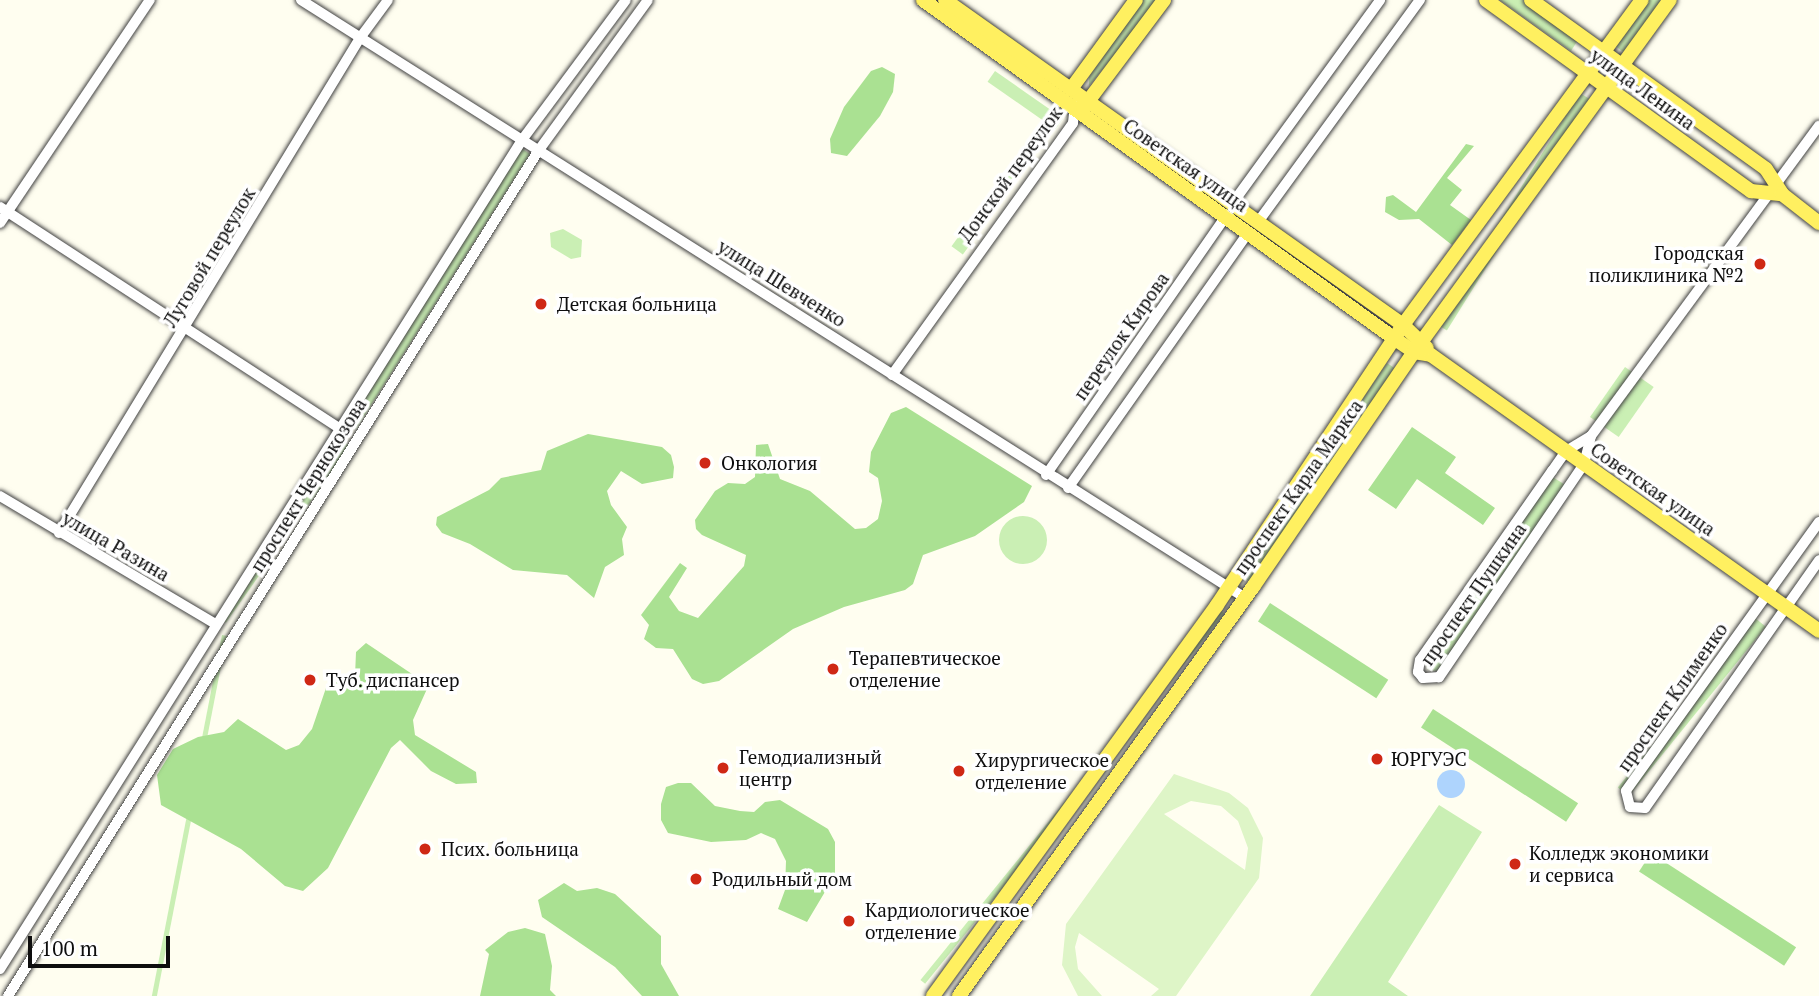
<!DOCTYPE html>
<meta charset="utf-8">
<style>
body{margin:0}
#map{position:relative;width:1819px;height:996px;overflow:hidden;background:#fffef0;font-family:"PT Serif",serif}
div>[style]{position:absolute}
.green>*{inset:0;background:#caefb4;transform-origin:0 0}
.round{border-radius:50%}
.forest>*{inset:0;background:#aae192;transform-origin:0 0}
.pitch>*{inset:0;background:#def5c7}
.water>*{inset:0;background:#aed4fd}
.roads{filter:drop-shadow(0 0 2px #414141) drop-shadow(0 0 2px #414141)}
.minor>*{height:10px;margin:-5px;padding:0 5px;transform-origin:5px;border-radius:5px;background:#fff}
.major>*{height:14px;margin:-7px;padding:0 7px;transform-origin:7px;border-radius:7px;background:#fff060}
.dots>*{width:19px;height:19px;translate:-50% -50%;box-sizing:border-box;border:4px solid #fff;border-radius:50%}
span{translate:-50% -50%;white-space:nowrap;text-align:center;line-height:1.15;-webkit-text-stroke:7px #fff;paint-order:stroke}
.street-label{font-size:19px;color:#0e0e0e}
.poi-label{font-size:19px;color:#0e0e0e}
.right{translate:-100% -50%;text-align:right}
.left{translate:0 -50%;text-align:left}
.scale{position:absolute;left:28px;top:936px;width:142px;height:32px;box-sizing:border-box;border:4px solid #0e0e0e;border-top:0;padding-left:9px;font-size:21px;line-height:24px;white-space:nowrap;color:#0e0e0e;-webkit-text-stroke:5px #fff;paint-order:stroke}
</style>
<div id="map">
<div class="green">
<i style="clip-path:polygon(1143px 0,1159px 0,1089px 86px,1089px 77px)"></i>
<i style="clip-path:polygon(1500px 0,1523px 0,1578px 40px,1571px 51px)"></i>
<i style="clip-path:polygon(1646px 0,1666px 0,1626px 54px,1614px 45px)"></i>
<i style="left:995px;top:71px;width:83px;height:13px;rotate:35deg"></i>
<i style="left:1580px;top:93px;width:13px;height:272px;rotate:32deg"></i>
<i style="clip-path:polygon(521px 148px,530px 154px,356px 429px,348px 425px)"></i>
<i style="left:1015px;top:159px;width:14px;height:108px;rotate:36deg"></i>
<i style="clip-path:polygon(563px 229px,582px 240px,581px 257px,571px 259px,551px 247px,550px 233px)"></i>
<i style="left:1387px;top:363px;width:11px;height:258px;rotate:34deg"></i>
<i style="left:1625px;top:367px;width:35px;height:61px;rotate:35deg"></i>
<i style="left:340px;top:439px;width:12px;height:216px;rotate:35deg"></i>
<i style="clip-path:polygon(1551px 476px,1567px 486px,1438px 671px,1429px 670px,1425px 663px)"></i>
<i class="round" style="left:999px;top:516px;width:48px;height:48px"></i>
<i style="left:1220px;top:610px;width:6px;height:476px;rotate:39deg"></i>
<i style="left:1755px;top:618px;width:14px;height:218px;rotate:39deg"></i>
<i style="left:222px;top:635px;width:5px;height:416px;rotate:11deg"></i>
<i style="clip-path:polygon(1439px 805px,1482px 832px,1388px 982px,1408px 996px,1310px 996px)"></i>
</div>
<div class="forest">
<i style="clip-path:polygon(882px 67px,895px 74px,893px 92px,880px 116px,847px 156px,831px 153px,830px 139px,844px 107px,871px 71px)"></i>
<i style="clip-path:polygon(1466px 144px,1474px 146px,1447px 178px,1462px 190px,1450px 205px,1471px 220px,1452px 245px,1419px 219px,1399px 220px,1385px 212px,1386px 197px,1393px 195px,1416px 212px)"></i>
<i style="clip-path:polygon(906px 407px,1032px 486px,1024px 502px,975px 536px,923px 555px,913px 584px,905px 590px,844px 607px,793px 629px,719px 681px,703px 684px,692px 679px,673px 649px,656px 648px,644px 639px,649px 625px,641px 615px,680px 563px,687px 568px,669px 597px,679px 611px,698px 618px,744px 566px,746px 555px,702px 535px,696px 529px,695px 520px,715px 491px,728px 483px,745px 484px,755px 477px,756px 445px,768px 444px,780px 479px,810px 491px,855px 529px,866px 528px,878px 519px,882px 501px,878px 478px,869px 472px,871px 452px,891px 413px)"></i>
<i style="clip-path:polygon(1412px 427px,1456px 457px,1445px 473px,1495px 508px,1483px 525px,1417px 479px,1396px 509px,1368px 490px)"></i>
<i style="clip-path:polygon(588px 434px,662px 447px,671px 455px,674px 467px,673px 478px,642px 484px,621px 471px,607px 491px,611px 505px,627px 527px,622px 539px,624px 555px,605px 567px,594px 598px,567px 575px,513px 570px,470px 544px,442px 533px,436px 525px,437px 517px,489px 490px,501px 478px,541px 470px,547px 451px)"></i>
<i style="left:1270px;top:603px;width:141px;height:22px;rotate:33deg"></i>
<i style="clip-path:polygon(366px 643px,412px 674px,431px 680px,413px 720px,415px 735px,476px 772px,477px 783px,456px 784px,431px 771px,400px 740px,391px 748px,328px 868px,303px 891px,285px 886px,241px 849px,161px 805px,157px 775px,173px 749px,198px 737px,224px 732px,238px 719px,286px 750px,299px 745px,312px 729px,327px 685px,355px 676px,356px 652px)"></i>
<i style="left:1433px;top:709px;width:173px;height:22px;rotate:33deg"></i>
<i style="clip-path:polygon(678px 783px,691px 783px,715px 806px,740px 811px,754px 812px,765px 802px,780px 800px,828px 829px,835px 842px,835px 875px,807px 922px,778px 909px,785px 890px,786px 861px,775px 839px,761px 833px,746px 840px,711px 842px,668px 833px,661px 820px,661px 804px,666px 787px)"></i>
<i style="left:1651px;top:853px;width:173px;height:22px;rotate:33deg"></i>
<i style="clip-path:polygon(564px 883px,577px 891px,597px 888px,615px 894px,661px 936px,661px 964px,679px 996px,642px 996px,615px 967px,542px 917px,538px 900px)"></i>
<i style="clip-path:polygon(525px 928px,545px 934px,552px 966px,550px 990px,556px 996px,480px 996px,489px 954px,485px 950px,508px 932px)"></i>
</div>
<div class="pitch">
<i style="clip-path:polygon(evenodd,1174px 774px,1229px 793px,1248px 808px,1263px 838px,1259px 878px,1176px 996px,1151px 996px,1159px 989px,1079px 933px,1075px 947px,1078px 969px,1102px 996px,1078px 996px,1062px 965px,1066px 924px,1174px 774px,1191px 801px,1221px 806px,1238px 821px,1248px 848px,1245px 870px,1164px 814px,1191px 801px)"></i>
</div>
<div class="water">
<i class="round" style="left:1437px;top:770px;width:28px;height:28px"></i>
</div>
<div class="roads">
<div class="minor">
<i style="left:301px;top:0;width:1116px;rotate:32.34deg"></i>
<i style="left:1232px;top:204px;width:252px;rotate:-54deg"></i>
<i style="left:0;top:207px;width:405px;rotate:33.1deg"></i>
<i style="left:1258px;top:222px;width:275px;rotate:-53.9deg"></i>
<i style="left:0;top:223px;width:269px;rotate:-56.1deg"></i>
<i style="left:892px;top:375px;width:310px;rotate:-54.3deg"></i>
<i style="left:1073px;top:123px;width:18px;rotate:-84deg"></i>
<i style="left:1591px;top:436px;width:29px;rotate:104deg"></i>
<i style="left:1584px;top:464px;width:258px;rotate:124.2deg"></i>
<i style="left:1439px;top:677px;width:16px;rotate:176deg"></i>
<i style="left:1423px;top:678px;width:8px;rotate:-130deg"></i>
<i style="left:1418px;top:672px;width:12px;rotate:-81deg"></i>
<i style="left:1420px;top:660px;width:231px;rotate:-55.1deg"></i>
<i style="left:1552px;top:471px;width:24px;rotate:-55deg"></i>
<i style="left:1566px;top:451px;width:29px;rotate:-31deg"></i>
<i style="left:1591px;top:436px;width:385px;rotate:-53.7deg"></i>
<i style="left:1046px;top:475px;width:314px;rotate:-55.2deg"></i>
<i style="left:1068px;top:488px;width:312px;rotate:-54.8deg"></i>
<i style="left:0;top:496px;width:251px;rotate:30.7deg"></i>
<i style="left:1819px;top:522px;width:331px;rotate:125.7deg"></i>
<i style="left:1626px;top:791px;width:16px;rotate:76deg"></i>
<i style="left:1630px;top:807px;width:15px;rotate:4deg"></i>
<i style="left:1645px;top:808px;width:303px;rotate:-54.9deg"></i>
<i style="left:59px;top:533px;width:579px;rotate:-58.7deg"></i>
<i style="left:360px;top:38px;width:47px;rotate:-53.6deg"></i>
<i style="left:0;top:969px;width:980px;rotate:-57.8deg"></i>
<i style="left:522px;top:140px;width:174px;rotate:-53.4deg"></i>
<i style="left:8px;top:996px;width:999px;rotate:-57.89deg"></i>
<i style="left:539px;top:150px;width:185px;rotate:-54deg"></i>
</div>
<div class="major">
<i style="left:923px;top:0;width:581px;rotate:35.69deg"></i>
<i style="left:1395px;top:339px;width:23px;rotate:34deg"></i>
<i style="left:1414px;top:352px;width:17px;rotate:10deg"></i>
<i style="left:1431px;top:355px;width:476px;rotate:35.4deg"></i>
<i style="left:945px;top:0;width:562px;rotate:35.36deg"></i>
<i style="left:1403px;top:325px;width:33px;rotate:44deg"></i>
<i style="left:1486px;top:0;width:327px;rotate:35.8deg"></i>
<i style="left:1751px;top:191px;width:31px;rotate:6deg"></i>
<i style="left:1531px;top:0;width:289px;rotate:35.7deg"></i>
<i style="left:1766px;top:169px;width:30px;rotate:57deg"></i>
<i style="left:1782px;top:194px;width:47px;rotate:38.1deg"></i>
<i style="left:1071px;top:89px;width:110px;rotate:-53.9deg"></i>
<i style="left:1083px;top:108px;width:135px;rotate:-53.1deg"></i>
<i style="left:933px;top:996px;width:483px;rotate:-54deg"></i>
<i style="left:1217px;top:605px;width:336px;rotate:-56.4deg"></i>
<i style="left:1403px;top:325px;width:403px;rotate:-53.7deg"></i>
<i style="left:959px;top:996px;width:504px;rotate:-54.29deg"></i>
<i style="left:1253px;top:587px;width:285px;rotate:-55.6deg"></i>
<i style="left:1414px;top:352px;width:435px;rotate:-54deg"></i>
</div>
</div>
<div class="dots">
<i style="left:1760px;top:264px;background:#cf2816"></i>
<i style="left:541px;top:304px;background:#cf2816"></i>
<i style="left:705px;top:463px;background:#cf2816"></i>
<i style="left:833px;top:669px;background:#cf2816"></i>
<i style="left:310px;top:680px;background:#cf2816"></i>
<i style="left:1377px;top:759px;background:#cf2816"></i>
<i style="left:723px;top:768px;background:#cf2816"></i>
<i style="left:959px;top:771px;background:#cf2816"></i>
<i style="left:425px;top:849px;background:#cf2816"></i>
<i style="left:1515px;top:864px;background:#cf2816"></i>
<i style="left:696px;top:879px;background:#cf2816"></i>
<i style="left:849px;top:921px;background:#cf2816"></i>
</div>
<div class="street-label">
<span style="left:1643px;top:89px;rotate:36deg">улица Ленина</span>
<span style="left:1186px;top:165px;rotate:35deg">Советская улица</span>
<span style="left:1010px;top:174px;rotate:-54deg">Донской переулок</span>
<span style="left:209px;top:257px;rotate:-59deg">Луговой переулок</span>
<span style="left:782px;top:283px;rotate:32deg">улица Шевченко</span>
<span style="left:1121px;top:336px;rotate:-55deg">переулок Кирова</span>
<span style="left:308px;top:485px;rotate:-58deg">проспект Чернокозова</span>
<span style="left:1298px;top:487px;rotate:-55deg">проспект Карла Маркса</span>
<span style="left:1653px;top:489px;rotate:35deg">Советская улица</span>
<span style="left:116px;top:546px;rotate:30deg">улица Разина</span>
<span style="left:1473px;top:594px;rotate:-55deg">проспект Пушкина</span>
<span style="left:1672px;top:697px;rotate:-55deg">проспект Клименко</span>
</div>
<div class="poi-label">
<span class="right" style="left:1744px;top:264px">Городская<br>поликлиника №2</span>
<span class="left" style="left:557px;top:304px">Детская больница</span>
<span class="left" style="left:721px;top:463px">Онкология</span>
<span class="left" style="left:849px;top:669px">Терапевтическое<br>отделение</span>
<span class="left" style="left:326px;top:680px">Туб. диспансер</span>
<span class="left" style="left:739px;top:768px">Гемодиализный<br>центр</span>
<span class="left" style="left:1391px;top:759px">ЮРГУЭС</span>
<span class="left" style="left:975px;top:771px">Хирургическое<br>отделение</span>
<span class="left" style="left:441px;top:849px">Псих. больница</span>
<span class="left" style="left:1529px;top:864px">Колледж экономики<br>и сервиса</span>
<span class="left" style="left:712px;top:879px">Родильный дом</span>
<span class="left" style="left:865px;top:921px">Кардиологическое<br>отделение</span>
</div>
<div class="scale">100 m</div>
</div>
